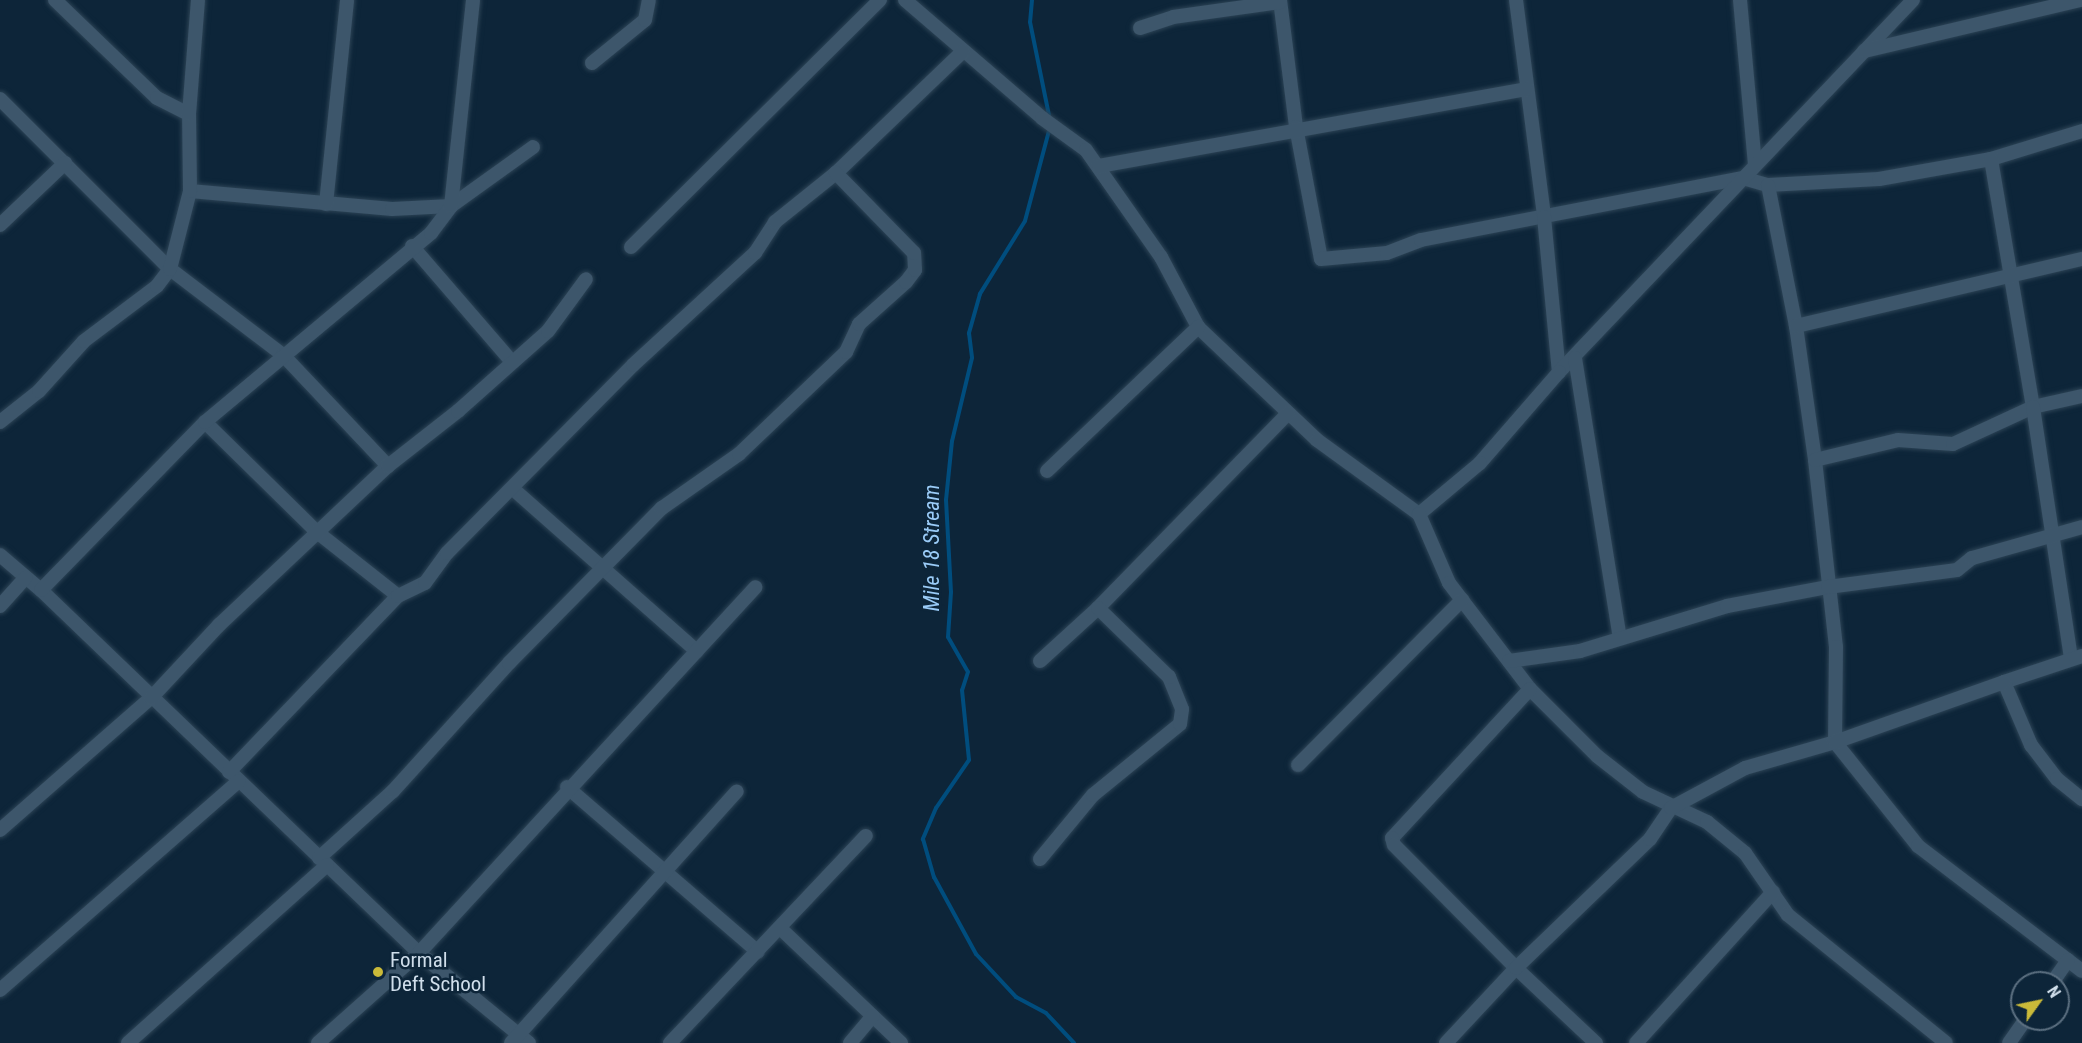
<!DOCTYPE html>
<style>
body{margin:0}
#map{position:relative;width:2082px;height:1043px;overflow:hidden;background:#0d2539;font-family:"Roboto Condensed",sans-serif}
div>[style]{position:absolute}
.stream>*{height:4px;margin:-2px;padding:0 2px;transform-origin:2px;border-radius:2px;background:#004d7e}
.roads{filter:drop-shadow(0 0 2px #2c4355) drop-shadow(0 0 2px #2c4355)}
.street>*{height:14px;margin:-7px;padding:0 7px;transform-origin:7px;border-radius:7px;background:#3d566b}
.dots>*{width:16px;height:16px;translate:-50% -50%;box-sizing:border-box;border:3px solid #0d2539;border-radius:50%}
span{translate:-50% -50%;white-space:nowrap;text-align:center;line-height:1.15;-webkit-text-stroke:5px #0d2539;paint-order:stroke}
.poi-label{font-size:21px;color:#d0deeb}
.left{translate:0 -50%;text-align:left}
.water-label{font-size:22px;color:#9acbf7;font-style:italic}
.north{position:absolute;left:2010px;top:971px;width:60px;height:60px;box-sizing:border-box;background:#0d2539;border:2px solid #5b6f80;border-radius:50%;rotate:57deg;font-size:16px;font-weight:700;line-height:24px;text-align:center;color:#d0deeb}
.north::after{content:'';display:block;margin:auto;width:21px;height:27px;background:#caba39;clip-path:polygon(50% 0,100% 100%,50% 72%,0 100%)}
</style>
<div id="map">
<div class="stream">
<i style="left:1032px;top:0;width:22px;rotate:95deg"></i>
<i style="left:1030px;top:22px;width:100px;rotate:78.5deg"></i>
<i style="left:1050px;top:127px;width:97px;rotate:104.9deg"></i>
<i style="left:1025px;top:221px;width:86px;rotate:121.7deg"></i>
<i style="left:980px;top:294px;width:41px;rotate:105.8deg"></i>
<i style="left:969px;top:333px;width:25px;rotate:83deg"></i>
<i style="left:972px;top:358px;width:85px;rotate:103.5deg"></i>
<i style="left:952px;top:441px;width:59px;rotate:95.8deg"></i>
<i style="left:946px;top:500px;width:92px;rotate:86.9deg"></i>
<i style="left:951px;top:592px;width:45px;rotate:93.8deg"></i>
<i style="left:948px;top:637px;width:40px;rotate:60.3deg"></i>
<i style="left:968px;top:672px;width:19px;rotate:108deg"></i>
<i style="left:962px;top:690px;width:70px;rotate:84.3deg"></i>
<i style="left:969px;top:760px;width:58px;rotate:124.5deg"></i>
<i style="left:936px;top:808px;width:34px;rotate:113deg"></i>
<i style="left:923px;top:839px;width:40px;rotate:74deg"></i>
<i style="left:934px;top:877px;width:88px;rotate:61.4deg"></i>
<i style="left:976px;top:954px;width:59px;rotate:47.1deg"></i>
<i style="left:1016px;top:997px;width:34px;rotate:28deg"></i>
<i style="left:1046px;top:1013px;width:41px;rotate:47deg"></i>
</div>
<div class="roads">
<div class="street">
<i style="left:55px;top:0;width:141px;rotate:43.9deg"></i>
<i style="left:157px;top:98px;width:36px;rotate:27deg"></i>
<i style="left:905px;top:0;width:181px;rotate:40.7deg"></i>
<i style="left:1042px;top:118px;width:54px;rotate:36deg"></i>
<i style="left:1086px;top:150px;width:131px;rotate:55deg"></i>
<i style="left:1161px;top:257px;width:79px;rotate:62.1deg"></i>
<i style="left:1198px;top:327px;width:164px;rotate:43.5deg"></i>
<i style="left:1317px;top:440px;width:126px;rotate:36deg"></i>
<i style="left:1280px;top:0;width:128px;rotate:82.8deg"></i>
<i style="left:1296px;top:127px;width:134px;rotate:79.3deg"></i>
<i style="left:1321px;top:259px;width:66px;rotate:-5.2deg"></i>
<i style="left:1387px;top:253px;width:36px;rotate:-21deg"></i>
<i style="left:1421px;top:240px;width:328px;rotate:-10.9deg"></i>
<i style="left:1743px;top:178px;width:26px;rotate:16deg"></i>
<i style="left:1768px;top:185px;width:111px;rotate:-3.1deg"></i>
<i style="left:1879px;top:179px;width:114px;rotate:-10.1deg"></i>
<i style="left:1991px;top:159px;width:95px;rotate:-17.1deg"></i>
<i style="left:1516px;top:0;width:219px;rotate:82.6deg"></i>
<i style="left:1544px;top:217px;width:156px;rotate:84.5deg"></i>
<i style="left:1740px;top:0;width:165px;rotate:84.8deg"></i>
<i style="left:1913px;top:0;width:514px;rotate:133.58deg"></i>
<i style="left:1559px;top:372px;width:121px;rotate:131deg"></i>
<i style="left:1480px;top:463px;width:80px;rotate:140.1deg"></i>
<i style="left:1419px;top:514px;width:75px;rotate:66.5deg"></i>
<i style="left:1449px;top:583px;width:133px;rotate:52.6deg"></i>
<i style="left:1530px;top:689px;width:95px;rotate:45deg"></i>
<i style="left:1597px;top:756px;width:58px;rotate:38deg"></i>
<i style="left:1643px;top:792px;width:71px;rotate:25.1deg"></i>
<i style="left:1707px;top:822px;width:49px;rotate:39.2deg"></i>
<i style="left:1745px;top:853px;width:75px;rotate:55.3deg"></i>
<i style="left:1788px;top:915px;width:203px;rotate:39deg"></i>
<i style="left:1140px;top:28px;width:35px;rotate:-18deg"></i>
<i style="left:1173px;top:17px;width:108px;rotate:-8deg"></i>
<i style="left:1864px;top:51px;width:222px;rotate:-13.3deg"></i>
<i style="left:592px;top:63px;width:68px;rotate:-39.1deg"></i>
<i style="left:645px;top:20px;width:20px;rotate:-79deg"></i>
<i style="left:0;top:99px;width:240px;rotate:45deg"></i>
<i style="left:170px;top:269px;width:142px;rotate:37.3deg"></i>
<i style="left:283px;top:355px;width:153px;rotate:46.6deg"></i>
<i style="left:1991px;top:159px;width:252px;rotate:80.4deg"></i>
<i style="left:2033px;top:407px;width:50px;rotate:-12.7deg"></i>
<i style="left:1099px;top:166px;width:434px;rotate:-10.2deg"></i>
<i style="left:1768px;top:185px;width:144px;rotate:78.8deg"></i>
<i style="left:1796px;top:326px;width:135px;rotate:81.9deg"></i>
<i style="left:1815px;top:460px;width:188px;rotate:83.6deg"></i>
<i style="left:1836px;top:647px;width:95px;rotate:90.6deg"></i>
<i style="left:1835px;top:742px;width:133px;rotate:51.4deg"></i>
<i style="left:1918px;top:846px;width:206px;rotate:37.3deg"></i>
<i style="left:190px;top:191px;width:203px;rotate:5.1deg"></i>
<i style="left:392px;top:209px;width:59px;rotate:-2.9deg"></i>
<i style="left:451px;top:206px;width:101px;rotate:-35.7deg"></i>
<i style="left:326px;top:204px;width:205px;rotate:-84.1deg"></i>
<i style="left:0;top:225px;width:90px;rotate:-43.6deg"></i>
<i style="left:412px;top:246px;width:153px;rotate:49.2deg"></i>
<i style="left:631px;top:247px;width:351px;rotate:-44.8deg"></i>
<i style="left:1796px;top:326px;width:294px;rotate:-13.2deg"></i>
<i style="left:1575px;top:358px;width:284px;rotate:80.9deg"></i>
<i style="left:0;top:422px;width:50px;rotate:-38.5deg"></i>
<i style="left:39px;top:391px;width:67px;rotate:-48deg"></i>
<i style="left:84px;top:341px;width:91px;rotate:-37deg"></i>
<i style="left:157px;top:286px;width:21px;rotate:-53deg"></i>
<i style="left:170px;top:269px;width:81px;rotate:-75.6deg"></i>
<i style="left:190px;top:191px;width:77px;rotate:-90.7deg"></i>
<i style="left:189px;top:114px;width:114px;rotate:-85.5deg"></i>
<i style="left:205px;top:422px;width:157px;rotate:44.5deg"></i>
<i style="left:317px;top:532px;width:103px;rotate:38.3deg"></i>
<i style="left:1815px;top:460px;width:85px;rotate:-13.5deg"></i>
<i style="left:1898px;top:440px;width:55px;rotate:4.2deg"></i>
<i style="left:1953px;top:444px;width:88px;rotate:-24.8deg"></i>
<i style="left:2033px;top:407px;width:254px;rotate:81.4deg"></i>
<i style="left:1047px;top:471px;width:209px;rotate:-43.6deg"></i>
<i style="left:513px;top:489px;width:245px;rotate:41.4deg"></i>
<i style="left:0;top:555px;width:54px;rotate:40.5deg"></i>
<i style="left:41px;top:590px;width:524px;rotate:43.84deg"></i>
<i style="left:419px;top:953px;width:142px;rotate:39.3deg"></i>
<i style="left:41px;top:590px;width:235px;rotate:-45.7deg"></i>
<i style="left:205px;top:422px;width:295px;rotate:-39.9deg"></i>
<i style="left:431px;top:233px;width:34px;rotate:-53deg"></i>
<i style="left:451px;top:206px;width:207px;rotate:-83.9deg"></i>
<i style="left:0;top:606px;width:38px;rotate:-48deg"></i>
<i style="left:2082px;top:656px;width:82px;rotate:161.6deg"></i>
<i style="left:2004px;top:682px;width:69px;rotate:66.8deg"></i>
<i style="left:2031px;top:745px;width:43px;rotate:52.6deg"></i>
<i style="left:2057px;top:779px;width:32px;rotate:39deg"></i>
<i style="left:1040px;top:661px;width:79px;rotate:-42.4deg"></i>
<i style="left:1098px;top:608px;width:272px;rotate:-45.7deg"></i>
<i style="left:1509px;top:661px;width:72px;rotate:-8deg"></i>
<i style="left:1580px;top:651px;width:154px;rotate:-17deg"></i>
<i style="left:1727px;top:606px;width:103px;rotate:-10.7deg"></i>
<i style="left:1828px;top:587px;width:130px;rotate:-7.5deg"></i>
<i style="left:1957px;top:570px;width:19px;rotate:-39deg"></i>
<i style="left:1972px;top:558px;width:114px;rotate:-15.7deg"></i>
<i style="left:1530px;top:689px;width:203px;rotate:132.8deg"></i>
<i style="left:1392px;top:838px;width:7px;rotate:74deg"></i>
<i style="left:1394px;top:845px;width:173px;rotate:45.2deg"></i>
<i style="left:1516px;top:968px;width:110px;rotate:43.2deg"></i>
<i style="left:1298px;top:765px;width:233px;rotate:-45.2deg"></i>
<i style="left:229px;top:772px;width:244px;rotate:-46.2deg"></i>
<i style="left:398px;top:596px;width:30px;rotate:-26deg"></i>
<i style="left:425px;top:583px;width:37px;rotate:-54deg"></i>
<i style="left:447px;top:553px;width:264px;rotate:-45.3deg"></i>
<i style="left:633px;top:365px;width:166px;rotate:-42.6deg"></i>
<i style="left:755px;top:253px;width:37px;rotate:-57deg"></i>
<i style="left:775px;top:222px;width:78px;rotate:-38.8deg"></i>
<i style="left:836px;top:173px;width:176px;rotate:-43.8deg"></i>
<i style="left:567px;top:787px;width:252px;rotate:40.8deg"></i>
<i style="left:0;top:830px;width:201px;rotate:-41.2deg"></i>
<i style="left:151px;top:698px;width:100px;rotate:-47deg"></i>
<i style="left:219px;top:625px;width:232px;rotate:-43.3deg"></i>
<i style="left:388px;top:466px;width:89px;rotate:-38.2deg"></i>
<i style="left:458px;top:411px;width:120px;rotate:-41.6deg"></i>
<i style="left:548px;top:331px;width:64px;rotate:-53.8deg"></i>
<i style="left:319px;top:858px;width:100px;rotate:-42.2deg"></i>
<i style="left:393px;top:791px;width:173px;rotate:-47.8deg"></i>
<i style="left:509px;top:663px;width:218px;rotate:-45.4deg"></i>
<i style="left:662px;top:508px;width:94px;rotate:-35deg"></i>
<i style="left:739px;top:454px;width:148px;rotate:-43.6deg"></i>
<i style="left:846px;top:352px;width:31px;rotate:-65deg"></i>
<i style="left:859px;top:324px;width:63px;rotate:-41.8deg"></i>
<i style="left:906px;top:282px;width:15px;rotate:-53deg"></i>
<i style="left:915px;top:270px;width:17px;rotate:-93deg"></i>
<i style="left:914px;top:253px;width:112px;rotate:-134.3deg"></i>
<i style="left:1040px;top:859px;width:83px;rotate:-50.4deg"></i>
<i style="left:1093px;top:795px;width:112px;rotate:-39.2deg"></i>
<i style="left:1180px;top:724px;width:15px;rotate:-82deg"></i>
<i style="left:1182px;top:709px;width:35px;rotate:-112deg"></i>
<i style="left:1169px;top:677px;width:99px;rotate:-135.8deg"></i>
<i style="left:780px;top:928px;width:167px;rotate:43.5deg"></i>
<i style="left:2052px;top:983px;width:28px;rotate:-55deg"></i>
<i style="left:0;top:990px;width:317px;rotate:-41.2deg"></i>
<i style="left:128px;top:1043px;width:267px;rotate:-41.8deg"></i>
<i style="left:318px;top:1043px;width:135px;rotate:-41.7deg"></i>
<i style="left:419px;top:953px;width:497px;rotate:-47.4deg"></i>
<i style="left:511px;top:1043px;width:338px;rotate:-48.1deg"></i>
<i style="left:670px;top:1043px;width:285px;rotate:-46.6deg"></i>
<i style="left:850px;top:1043px;width:35px;rotate:-50deg"></i>
<i style="left:1446px;top:1043px;width:103px;rotate:-47deg"></i>
<i style="left:1516px;top:968px;width:186px;rotate:-43.9deg"></i>
<i style="left:1650px;top:839px;width:37px;rotate:-56deg"></i>
<i style="left:1671px;top:808px;width:84px;rotate:-28.4deg"></i>
<i style="left:1745px;top:768px;width:94px;rotate:-16.1deg"></i>
<i style="left:1835px;top:742px;width:179px;rotate:-19.5deg"></i>
<i style="left:1636px;top:1043px;width:204px;rotate:-47.8deg"></i>
<i style="left:2009px;top:1043px;width:29px;rotate:-55deg"></i>
</div>
</div>
<div class="dots">
<i style="left:378px;top:972px;background:#caba39"></i>
</div>
<div class="poi-label">
<span class="left" style="left:390px;top:972px">Formal<br>Deft School</span>
</div>
<div class="water-label">
<span style="left:932px;top:548px;rotate:-90deg">Mile 18 Stream</span>
</div>
<div class="north">N</div>
</div>
